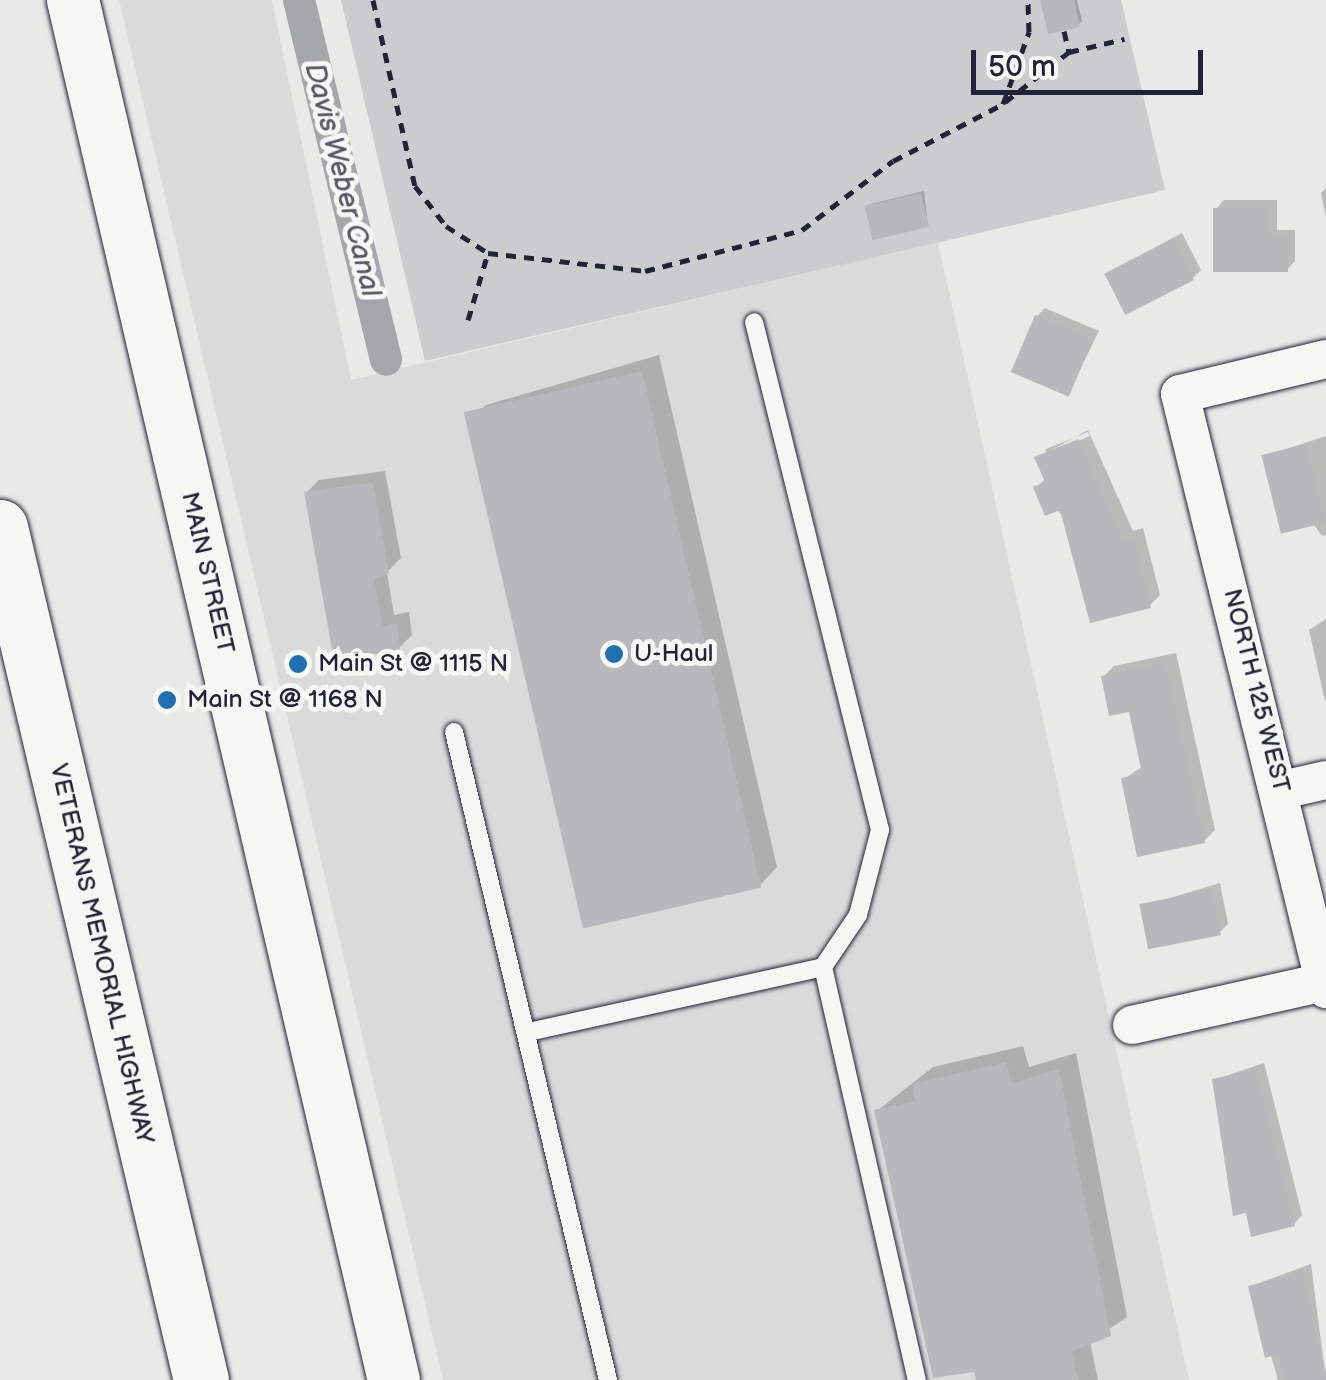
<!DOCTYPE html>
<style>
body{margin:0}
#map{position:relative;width:1326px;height:1380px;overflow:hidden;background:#e9e9e7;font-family:"Balsamiq Sans",sans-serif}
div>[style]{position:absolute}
.built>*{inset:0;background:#dadada}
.green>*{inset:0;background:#ccccce}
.shadow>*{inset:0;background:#0003}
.canal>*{height:32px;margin:-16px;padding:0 16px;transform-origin:16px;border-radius:16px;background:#a5a5ac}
.building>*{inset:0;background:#b8b8bc;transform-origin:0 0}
.path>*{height:5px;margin-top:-2.5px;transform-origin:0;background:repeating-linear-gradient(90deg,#22223b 0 10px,transparent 0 18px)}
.roads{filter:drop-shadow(0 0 2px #22223b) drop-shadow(0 0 2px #22223b)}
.service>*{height:18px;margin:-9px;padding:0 9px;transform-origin:9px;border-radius:9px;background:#f6f6f2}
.minor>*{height:38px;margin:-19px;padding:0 19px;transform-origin:19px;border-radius:19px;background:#f6f6f2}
.secondary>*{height:52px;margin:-26px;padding:0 26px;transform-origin:26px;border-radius:26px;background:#f6f6f2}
.motorway>*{height:55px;margin:-27.5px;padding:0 27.5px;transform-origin:27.5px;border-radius:27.5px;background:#f6f6f2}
.dots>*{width:28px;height:28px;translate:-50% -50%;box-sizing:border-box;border:5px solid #f6f6f2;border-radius:50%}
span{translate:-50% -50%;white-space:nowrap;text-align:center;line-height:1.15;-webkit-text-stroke:10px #f6f6f2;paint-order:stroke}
.street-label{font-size:25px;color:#22223b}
.poi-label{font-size:25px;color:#22223b}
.left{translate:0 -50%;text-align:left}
.water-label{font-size:28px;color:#565668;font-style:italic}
.scale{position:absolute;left:971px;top:50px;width:232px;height:45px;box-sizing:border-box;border:5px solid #22223b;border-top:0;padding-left:12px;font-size:30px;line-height:35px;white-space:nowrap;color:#22223b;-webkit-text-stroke:8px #f6f6f2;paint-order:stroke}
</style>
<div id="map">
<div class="built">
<i style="clip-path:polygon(119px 0,272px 0,351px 380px,938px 242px,1189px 1380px,443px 1380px)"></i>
</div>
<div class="green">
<i style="clip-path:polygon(341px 0,1121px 0,1165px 190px,425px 361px)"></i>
</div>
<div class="shadow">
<i style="clip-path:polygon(1042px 0,1077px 0,1082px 21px,1078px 25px)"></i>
<i style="clip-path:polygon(1326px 188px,1326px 217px,1321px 193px)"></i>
<i style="clip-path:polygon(924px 191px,928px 225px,867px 207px,870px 204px)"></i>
<i style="clip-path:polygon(1224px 200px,1277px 200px,1277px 230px,1295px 230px,1295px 261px,1287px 270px,1216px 209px)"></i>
<i style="clip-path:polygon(1182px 233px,1201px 270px,1193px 278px,1106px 273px)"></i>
<i style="clip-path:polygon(1045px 308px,1099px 331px,1068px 394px,1037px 316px)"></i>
<i style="clip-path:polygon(659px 355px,777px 867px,760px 885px,469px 422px,486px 405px)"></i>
<i style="clip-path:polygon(evenodd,1088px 430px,1133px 531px,1143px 528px,1160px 595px,1149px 606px,1036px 488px,1046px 478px,1037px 458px,1088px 430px,1088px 432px,1090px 436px,1046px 455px,1046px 449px,1088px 432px)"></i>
<i style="clip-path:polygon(1326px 436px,1326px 535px,1322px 536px,1265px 456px)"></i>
<i style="clip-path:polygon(385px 471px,401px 558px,387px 572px,394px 615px,409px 612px,412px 635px,399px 648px,336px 658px,306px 493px,319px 480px)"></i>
<i style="clip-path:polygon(1326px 619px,1326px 700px,1325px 701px,1309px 630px)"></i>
<i style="clip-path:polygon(1176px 653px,1215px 830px,1204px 841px,1124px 779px,1143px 766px,1131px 709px,1103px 677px,1114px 666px)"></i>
<i style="clip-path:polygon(1220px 883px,1228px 924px,1220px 932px,1143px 906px)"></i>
<i style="clip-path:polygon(1023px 1046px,1029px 1067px,1076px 1053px,1127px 1317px,1090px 1342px,1098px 1380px,978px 1380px,877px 1111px,933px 1067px)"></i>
<i style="clip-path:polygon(1264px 1063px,1302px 1215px,1294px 1224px,1214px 1080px)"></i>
<i style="clip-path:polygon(1311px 1264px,1326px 1380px,1278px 1380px,1251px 1286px)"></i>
</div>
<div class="canal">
<i style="left:299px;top:0;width:370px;rotate:76.4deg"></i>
</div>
<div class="building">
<i style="clip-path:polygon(1040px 0,1074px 0,1080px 27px,1048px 34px)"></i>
<i style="left:921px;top:193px;width:35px;height:58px;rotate:77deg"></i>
<i style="clip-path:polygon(1213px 208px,1270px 208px,1270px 238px,1288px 238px,1288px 272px,1213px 272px)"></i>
<i style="left:1173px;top:239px;width:46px;height:77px;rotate:63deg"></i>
<i style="left:1035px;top:315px;width:63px;height:62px;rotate:23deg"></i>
<i style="left:642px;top:371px;width:530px;height:183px;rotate:77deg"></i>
<i style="clip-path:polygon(1078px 439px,1122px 540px,1133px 538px,1151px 608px,1090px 623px,1060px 510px,1045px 516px,1033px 487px,1045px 482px,1034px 457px)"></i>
<i style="left:1306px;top:444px;width:81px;height:46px;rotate:76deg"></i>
<i style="clip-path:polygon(373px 482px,389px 573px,374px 579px,382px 626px,397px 623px,400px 650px,334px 661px,304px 492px)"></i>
<i style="clip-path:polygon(1165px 663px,1205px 843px,1137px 857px,1121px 778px,1142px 774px,1129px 712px,1109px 716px,1101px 676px)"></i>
<i style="left:1212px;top:890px;width:46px;height:74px;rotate:79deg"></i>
<i style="clip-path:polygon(1006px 1062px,1012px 1083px,1059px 1069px,1111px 1336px,1072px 1351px,1078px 1380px,976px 1380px,974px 1372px,933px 1378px,874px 1110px,915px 1101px,913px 1084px)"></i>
<i style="clip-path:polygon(1256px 1070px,1295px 1226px,1251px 1237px,1246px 1213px,1233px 1216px,1212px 1079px)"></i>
<i style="clip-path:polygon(1302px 1272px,1326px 1373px,1326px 1380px,1284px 1380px,1279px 1354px,1265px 1358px,1248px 1286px)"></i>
</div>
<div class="path">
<i style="left:373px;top:0;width:191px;rotate:77.3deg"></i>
<i style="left:415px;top:186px;width:51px;rotate:52.2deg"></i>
<i style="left:446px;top:226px;width:50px;rotate:32.7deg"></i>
<i style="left:488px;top:253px;width:158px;rotate:6.5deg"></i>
<i style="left:645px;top:271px;width:162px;rotate:-14.6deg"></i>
<i style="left:802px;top:230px;width:114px;rotate:-37.2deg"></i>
<i style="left:893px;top:161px;width:124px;rotate:-27.4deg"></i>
<i style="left:1003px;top:104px;width:77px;rotate:-70.1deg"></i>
<i style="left:1029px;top:32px;width:32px;rotate:-92deg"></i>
<i style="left:1064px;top:31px;width:22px;rotate:77deg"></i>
<i style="left:1005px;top:102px;width:81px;rotate:-38deg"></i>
<i style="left:1069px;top:52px;width:57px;rotate:-13.3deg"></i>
<i style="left:468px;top:320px;width:70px;rotate:-73.4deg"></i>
</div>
<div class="roads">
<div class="service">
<i style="left:454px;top:732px;width:666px;rotate:76.63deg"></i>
<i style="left:823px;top:967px;width:424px;rotate:77.2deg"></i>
<i style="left:528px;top:1032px;width:302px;rotate:-12.4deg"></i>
<i style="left:823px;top:967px;width:63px;rotate:-56.1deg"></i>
<i style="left:858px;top:915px;width:88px;rotate:-75.5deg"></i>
<i style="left:880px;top:830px;width:523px;rotate:-103.93deg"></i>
</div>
<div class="minor">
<i style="left:1326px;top:359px;width:150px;rotate:166.5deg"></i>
<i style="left:1180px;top:394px;width:613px;rotate:76.21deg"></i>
<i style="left:1282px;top:790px;width:45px;rotate:-12.8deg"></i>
<i style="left:1132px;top:1025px;width:197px;rotate:-12.6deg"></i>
</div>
<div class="secondary">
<i style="left:73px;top:0;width:1417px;rotate:76.91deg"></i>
</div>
<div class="motorway">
<i style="left:0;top:527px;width:876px;rotate:76.74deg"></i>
</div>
</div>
<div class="dots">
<i style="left:614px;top:654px;background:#1f6fb2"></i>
<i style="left:298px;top:664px;background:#1f6fb2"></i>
<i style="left:167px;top:700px;background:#1f6fb2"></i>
</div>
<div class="street-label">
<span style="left:207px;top:573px;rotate:77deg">MAIN STREET</span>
<span style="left:1256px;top:691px;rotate:76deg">NORTH 125 WEST</span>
<span style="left:101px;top:954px;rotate:77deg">VETERANS MEMORIAL HIGHWAY</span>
</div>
<div class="poi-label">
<span class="left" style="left:634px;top:654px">U-Haul</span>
<span class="left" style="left:318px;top:664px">Main St @ 1115 N</span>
<span class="left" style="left:187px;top:700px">Main St @ 1168 N</span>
</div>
<div class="water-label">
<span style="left:342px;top:180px;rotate:76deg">Davis Weber Canal</span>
</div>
<div class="scale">50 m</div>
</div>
